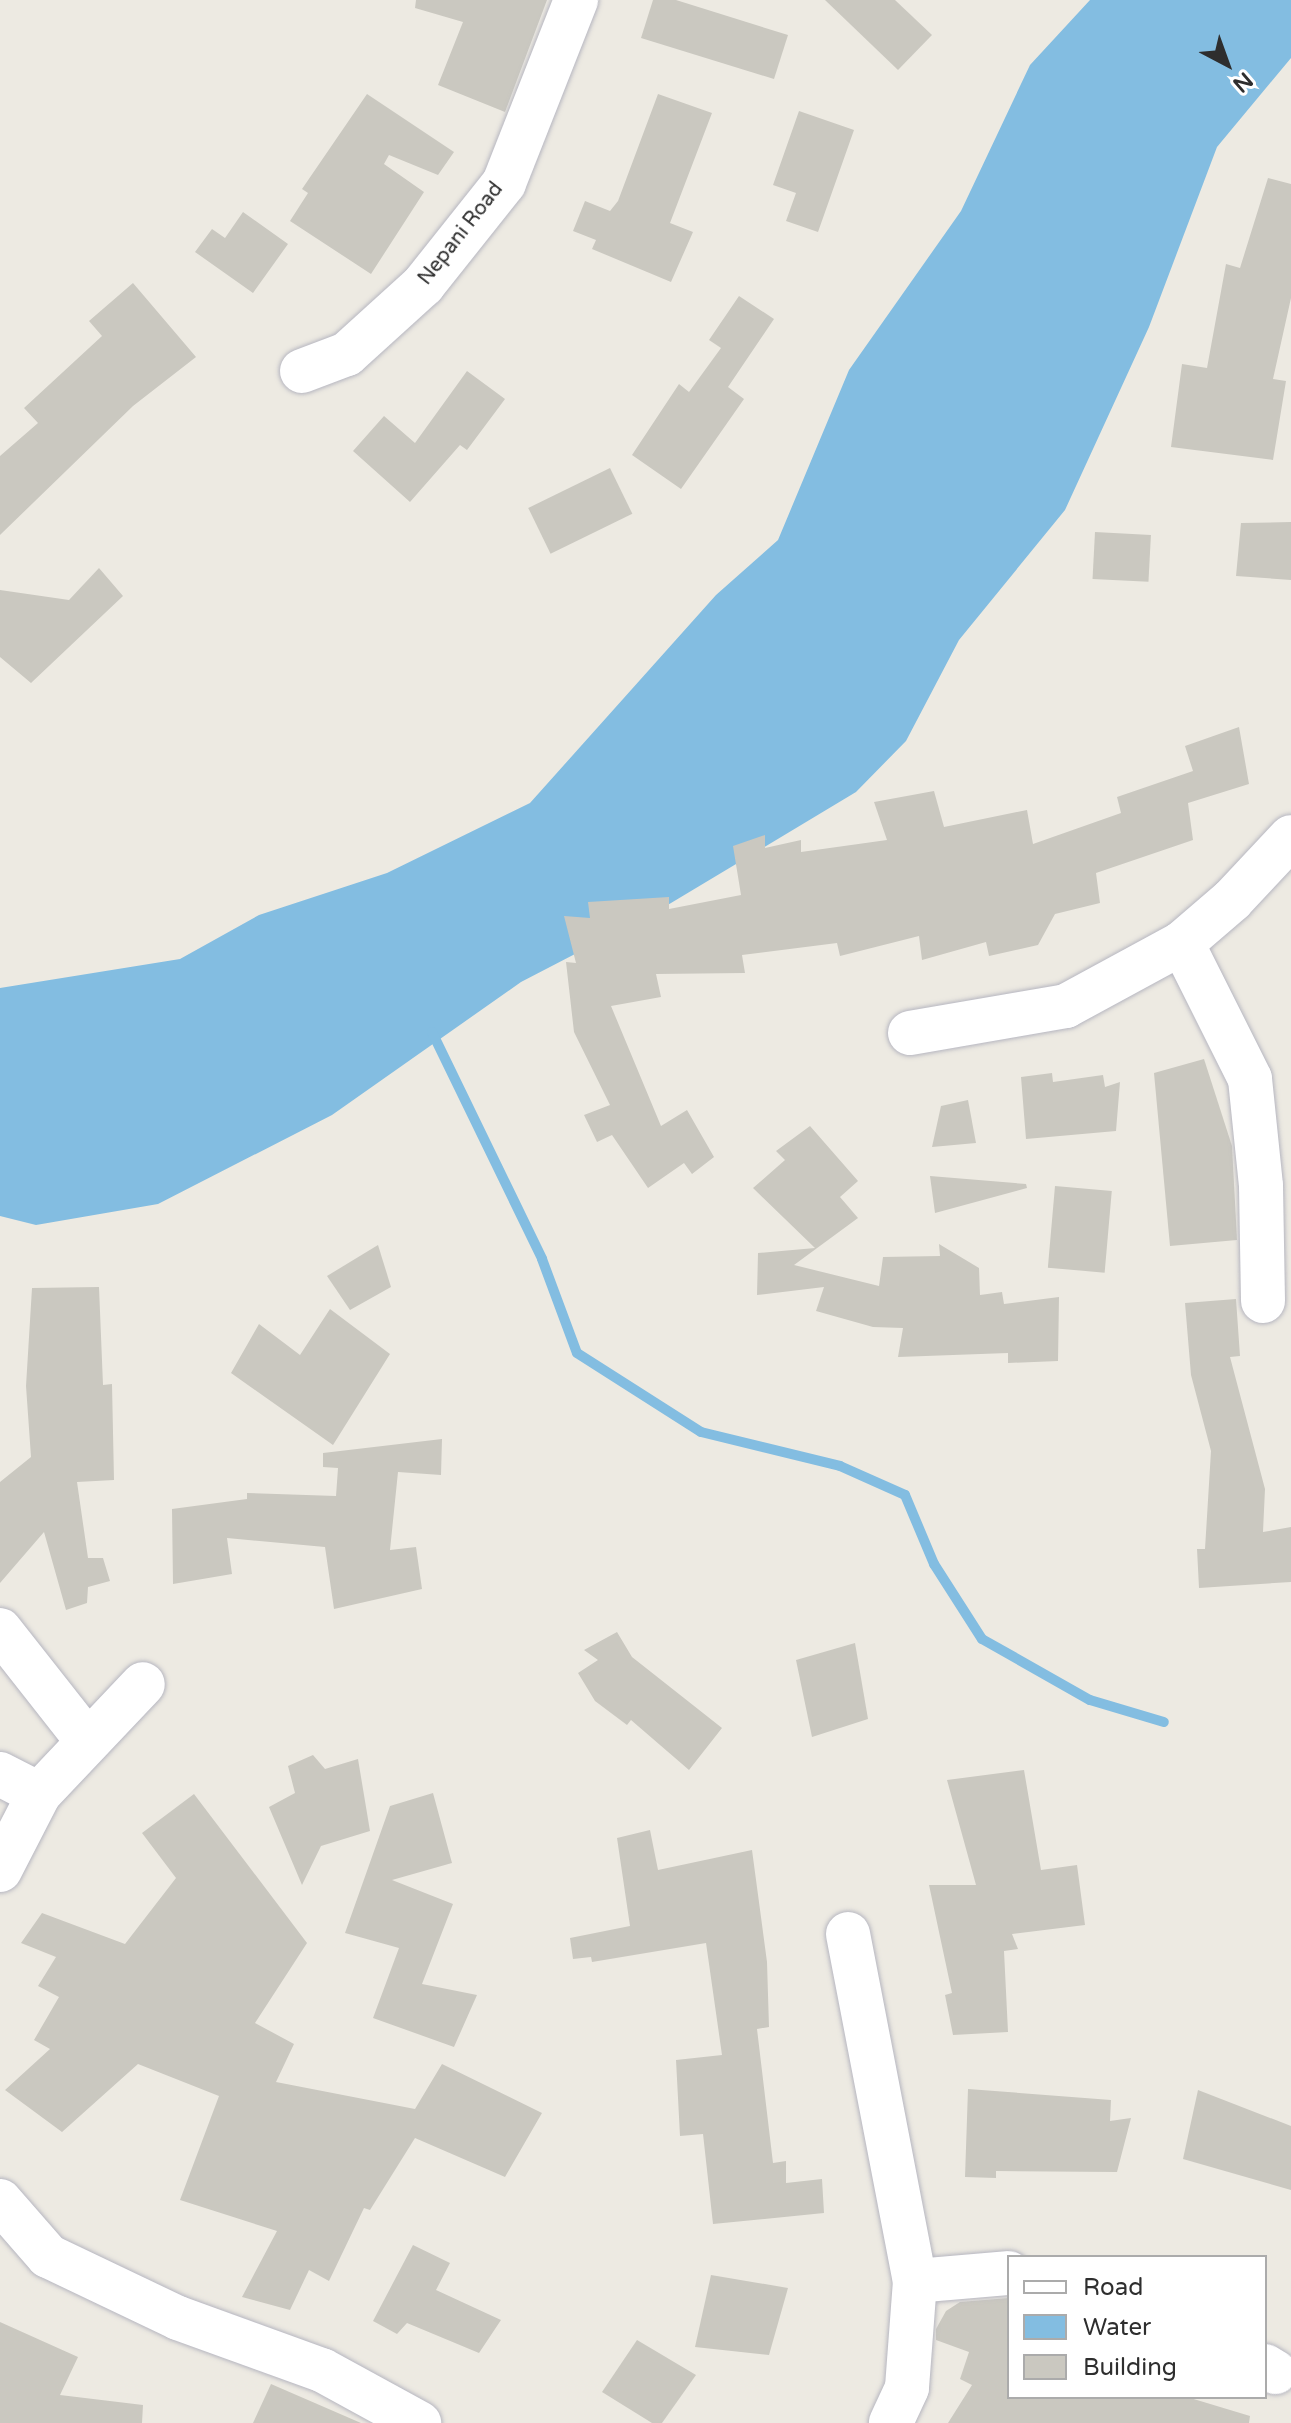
<!DOCTYPE html>
<style>
body{margin:0}
#map{position:relative;width:1291px;height:2423px;overflow:hidden;background:#edeae2;font-family:"Varela Round",sans-serif}
div>[style]{position:absolute}
.water>*{inset:0;background:#83bde1}
.stream>*{height:10px;margin:-5px;padding:0 5px;transform-origin:5px;border-radius:5px;background:#83bde1}
.building>*{inset:0;background:#cac8c0;transform-origin:0 0}
.roads{filter:drop-shadow(0 0 2px #b6b6c0) drop-shadow(0 0 2px #b6b6c0)}
.minor>*{height:44px;margin:-22px;padding:0 22px;transform-origin:22px;border-radius:22px;background:#fff}
span{translate:-50% -50%;white-space:nowrap;text-align:center;line-height:1.15;-webkit-text-stroke:7px #fff;paint-order:stroke}
.street-label{font-size:20px;color:#2e2e2e}
.legend{position:absolute;left:1007px;top:2255px;width:260px;height:144px;box-sizing:border-box;background:#fff;border:2px solid #ababab;margin:0;padding:10px 14px;list-style:none;font-size:24px;color:#2e2e2e}
.legend li{display:flex;align-items:center;gap:16px;height:40px}
.legend b{width:40px;border:2px solid #ababab}
.north{position:absolute;left:1187px;top:24px;width:80px;height:80px;-webkit-text-stroke:6px #fff;paint-order:stroke;rotate:139deg;font-size:22px;font-weight:700;line-height:32px;text-align:center;color:#2e2e2e}
.north::after{content:'';display:block;margin:auto;width:28px;height:36px;background:#2e2e2e;clip-path:polygon(50% 0,100% 100%,50% 72%,0 100%)}
</style>
<div id="map">
<div class="water">
<i style="clip-path:polygon(1090px 0,1291px 0,1291px 58px,1217px 147px,1149px 327px,1065px 510px,959px 640px,906px 741px,856px 792px,656px 912px,521px 982px,332px 1115px,158px 1204px,36px 1225px,0 1216px,0 988px,180px 959px,259px 915px,387px 873px,530px 803px,716px 595px,778px 540px,849px 370px,961px 211px,1030px 65px)"></i>
</div>
<div class="stream">
<i style="left:432px;top:1032px;width:252px;rotate:64.1deg"></i>
<i style="left:542px;top:1259px;width:100px;rotate:69.6deg"></i>
<i style="left:577px;top:1353px;width:147px;rotate:32.5deg"></i>
<i style="left:701px;top:1432px;width:143px;rotate:13.7deg"></i>
<i style="left:840px;top:1466px;width:71px;rotate:24deg"></i>
<i style="left:905px;top:1495px;width:75px;rotate:67.2deg"></i>
<i style="left:934px;top:1564px;width:89px;rotate:57.4deg"></i>
<i style="left:982px;top:1639px;width:124px;rotate:29.5deg"></i>
<i style="left:1090px;top:1700px;width:77px;rotate:16.6deg"></i>
</div>
<div class="building">
<i style="clip-path:polygon(416px 0,547px 0,505px 112px,438px 85px,463px 22px,415px 8px)"></i>
<i style="clip-path:polygon(653px 0,676px 0,788px 35px,774px 79px,641px 38px)"></i>
<i style="clip-path:polygon(825px 0,895px 0,932px 35px,898px 70px)"></i>
<i style="clip-path:polygon(367px 94px,454px 152px,438px 175px,389px 155px,384px 164px,424px 192px,371px 274px,290px 221px,308px 193px,302px 189px)"></i>
<i style="clip-path:polygon(658px 94px,712px 113px,670px 223px,693px 232px,671px 282px,592px 249px,596px 240px,573px 231px,585px 201px,610px 211px,618px 201px)"></i>
<i style="clip-path:polygon(799px 111px,854px 130px,818px 232px,786px 221px,796px 193px,773px 185px)"></i>
<i style="clip-path:polygon(1268px 178px,1291px 184px,1291px 298px,1273px 379px,1286px 381px,1273px 460px,1171px 447px,1182px 364px,1207px 368px,1226px 264px,1240px 268px)"></i>
<i style="clip-path:polygon(243px 212px,288px 244px,253px 293px,195px 252px,212px 229px,225px 238px)"></i>
<i style="clip-path:polygon(133px 283px,196px 357px,133px 406px,0 535px,0 456px,38px 423px,24px 408px,102px 336px,89px 321px)"></i>
<i style="clip-path:polygon(739px 296px,774px 319px,728px 387px,744px 399px,681px 489px,632px 455px,679px 384px,689px 392px,721px 348px,709px 340px)"></i>
<i style="clip-path:polygon(467px 371px,505px 399px,467px 450px,460px 445px,410px 502px,353px 451px,384px 416px,415px 443px)"></i>
<i style="left:610px;top:468px;width:51px;height:91px;rotate:64deg"></i>
<i style="clip-path:polygon(1291px 522px,1291px 580px,1236px 576px,1241px 523px)"></i>
<i style="left:1095px;top:532px;width:56px;height:47px;rotate:3deg"></i>
<i style="clip-path:polygon(99px 568px,123px 596px,31px 683px,0 657px,0 590px,69px 600px)"></i>
<i style="clip-path:polygon(1239px 727px,1249px 784px,1188px 803px,1193px 840px,1096px 873px,1100px 903px,1055px 914px,1038px 945px,989px 956px,986px 942px,922px 960px,919px 936px,840px 956px,837px 943px,742px 955px,745px 973px,656px 974px,661px 997px,611px 1006px,661px 1126px,687px 1110px,714px 1157px,692px 1174px,684px 1163px,648px 1188px,612px 1135px,597px 1142px,584px 1115px,610px 1105px,574px 1032px,566px 962px,576px 963px,564px 916px,590px 918px,588px 902px,669px 897px,669px 909px,741px 895px,733px 846px,765px 835px,765px 848px,801px 840px,801px 852px,887px 840px,874px 802px,934px 791px,944px 827px,1027px 810px,1033px 844px,1121px 813px,1117px 797px,1193px 771px,1185px 746px)"></i>
<i style="clip-path:polygon(1204px 1059px,1232px 1146px,1237px 1240px,1170px 1246px,1154px 1073px)"></i>
<i style="clip-path:polygon(1052px 1073px,1053px 1082px,1103px 1075px,1105px 1087px,1120px 1082px,1116px 1131px,1026px 1139px,1021px 1077px)"></i>
<i style="clip-path:polygon(968px 1100px,976px 1143px,932px 1147px,941px 1106px)"></i>
<i style="clip-path:polygon(810px 1126px,858px 1181px,840px 1197px,858px 1218px,794px 1265px,879px 1286px,883px 1257px,940px 1256px,939px 1244px,979px 1268px,980px 1295px,1002px 1292px,1004px 1304px,1059px 1297px,1058px 1361px,1008px 1363px,1008px 1353px,898px 1357px,903px 1328px,873px 1327px,816px 1311px,824px 1287px,757px 1295px,758px 1253px,815px 1248px,753px 1188px,785px 1160px,776px 1151px)"></i>
<i style="clip-path:polygon(930px 1176px,1026px 1184px,1027px 1188px,935px 1213px)"></i>
<i style="left:1055px;top:1186px;width:57px;height:82px;rotate:5deg"></i>
<i style="clip-path:polygon(378px 1245px,391px 1287px,350px 1310px,327px 1276px)"></i>
<i style="clip-path:polygon(99px 1287px,103px 1385px,112px 1384px,114px 1480px,77px 1482px,88px 1558px,103px 1558px,110px 1581px,88px 1587px,87px 1603px,66px 1610px,44px 1532px,0 1583px,0 1482px,31px 1457px,26px 1386px,32px 1288px)"></i>
<i style="clip-path:polygon(1236px 1299px,1240px 1356px,1230px 1357px,1265px 1489px,1263px 1532px,1291px 1527px,1291px 1582px,1199px 1588px,1197px 1549px,1205px 1549px,1211px 1451px,1191px 1375px,1185px 1303px)"></i>
<i style="clip-path:polygon(330px 1309px,390px 1354px,333px 1445px,231px 1373px,259px 1324px,300px 1355px)"></i>
<i style="clip-path:polygon(442px 1439px,441px 1475px,398px 1472px,390px 1550px,416px 1547px,422px 1589px,334px 1609px,325px 1547px,227px 1538px,232px 1574px,173px 1584px,172px 1509px,247px 1499px,247px 1493px,336px 1496px,338px 1468px,323px 1467px,323px 1453px)"></i>
<i style="clip-path:polygon(617px 1632px,632px 1657px,722px 1728px,689px 1770px,631px 1720px,627px 1725px,595px 1701px,578px 1673px,598px 1660px,584px 1650px)"></i>
<i style="clip-path:polygon(855px 1643px,868px 1719px,812px 1737px,796px 1660px)"></i>
<i style="clip-path:polygon(313px 1755px,325px 1769px,358px 1759px,370px 1831px,321px 1846px,302px 1885px,269px 1807px,295px 1793px,288px 1766px)"></i>
<i style="clip-path:polygon(1024px 1770px,1041px 1870px,1077px 1865px,1085px 1925px,1012px 1934px,1018px 1949px,1004px 1951px,1008px 2032px,953px 2035px,945px 1995px,952px 1993px,929px 1885px,976px 1885px,947px 1780px)"></i>
<i style="clip-path:polygon(433px 1793px,452px 1863px,392px 1880px,453px 1904px,422px 1984px,477px 1995px,454px 2047px,373px 2018px,399px 1948px,345px 1933px,390px 1806px)"></i>
<i style="clip-path:polygon(194px 1794px,307px 1943px,255px 2023px,294px 2044px,276px 2082px,415px 2109px,442px 2064px,542px 2113px,505px 2177px,415px 2138px,370px 2210px,364px 2208px,329px 2281px,309px 2270px,290px 2310px,242px 2297px,277px 2231px,180px 2200px,219px 2096px,138px 2064px,62px 2132px,5px 2090px,50px 2049px,34px 2040px,59px 1997px,38px 1986px,56px 1957px,21px 1943px,42px 1913px,125px 1944px,176px 1878px,142px 1833px)"></i>
<i style="clip-path:polygon(650px 1830px,658px 1870px,752px 1850px,767px 1962px,769px 2027px,757px 2029px,773px 2163px,786px 2161px,786px 2183px,822px 2179px,824px 2213px,713px 2224px,703px 2134px,680px 2136px,676px 2060px,722px 2055px,706px 1943px,592px 1962px,591px 1957px,573px 1959px,570px 1938px,630px 1926px,617px 1838px)"></i>
<i style="clip-path:polygon(968px 2089px,1111px 2100px,1110px 2121px,1131px 2118px,1117px 2172px,996px 2171px,996px 2178px,965px 2177px)"></i>
<i style="clip-path:polygon(1198px 2090px,1291px 2126px,1291px 2190px,1183px 2159px)"></i>
<i style="clip-path:polygon(413px 2245px,450px 2263px,436px 2290px,501px 2320px,479px 2353px,407px 2323px,397px 2334px,373px 2321px)"></i>
<i style="clip-path:polygon(711px 2275px,788px 2288px,769px 2355px,695px 2347px)"></i>
<i style="clip-path:polygon(1009px 2298px,1009px 2397px,1187px 2397px,1250px 2416px,1249px 2423px,948px 2423px,972px 2385px,960px 2379px,969px 2352px,936px 2340px,936px 2329px,946px 2311px,960px 2302px)"></i>
<i style="clip-path:polygon(0 2322px,78px 2357px,60px 2395px,143px 2405px,142px 2423px,0 2423px)"></i>
<i style="clip-path:polygon(637px 2340px,696px 2375px,662px 2423px,652px 2423px,602px 2392px)"></i>
<i style="clip-path:polygon(271px 2384px,361px 2423px,253px 2423px)"></i>
</div>
<div class="roads">
<div class="minor">
<i style="left:302px;top:371px;width:48px;rotate:-20.7deg"></i>
<i style="left:347px;top:354px;width:103px;rotate:-42.2deg"></i>
<i style="left:423px;top:285px;width:130px;rotate:-51.5deg"></i>
<i style="left:504px;top:183px;width:197px;rotate:-68.5deg"></i>
<i style="left:1182px;top:943px;width:152px;rotate:63.4deg"></i>
<i style="left:1250px;top:1079px;width:108px;rotate:84.1deg"></i>
<i style="left:1261px;top:1186px;width:115px;rotate:89deg"></i>
<i style="left:910px;top:1033px;width:158px;rotate:-9.8deg"></i>
<i style="left:1066px;top:1006px;width:132px;rotate:-28.5deg"></i>
<i style="left:1182px;top:943px;width:66px;rotate:-40.7deg"></i>
<i style="left:1232px;top:900px;width:86px;rotate:-46.9deg"></i>
<i style="left:0;top:1630px;width:142px;rotate:51.8deg"></i>
<i style="left:0;top:1774px;width:44px;rotate:27.1deg"></i>
<i style="left:0;top:1870px;width:85px;rotate:-62.8deg"></i>
<i style="left:39px;top:1794px;width:151px;rotate:-46.6deg"></i>
<i style="left:848px;top:1934px;width:353px;rotate:79.1deg"></i>
<i style="left:915px;top:2281px;width:107px;rotate:94.3deg"></i>
<i style="left:907px;top:2388px;width:38px;rotate:115deg"></i>
<i style="left:0;top:2201px;width:73px;rotate:48.9deg"></i>
<i style="left:48px;top:2256px;width:144px;rotate:25.5deg"></i>
<i style="left:178px;top:2318px;width:153px;rotate:19.9deg"></i>
<i style="left:322px;top:2370px;width:111px;rotate:28.7deg"></i>
<i style="left:915px;top:2281px;width:94px;rotate:-4.9deg"></i>
<i style="left:1265px;top:2366px;width:12px;rotate:31deg"></i>
</div>
</div>
<div class="street-label">
<span style="left:461px;top:234px;rotate:-52deg">Nepani Road</span>
</div>
<ul class="legend">
<li><b style="height:10px;background:#fff"></b>Road</li>
<li><b style="height:22px;background:#83bde1"></b>Water</li>
<li><b style="height:22px;background:#cac8c0"></b>Building</li>
</ul>
<div class="north">N</div>
</div>
